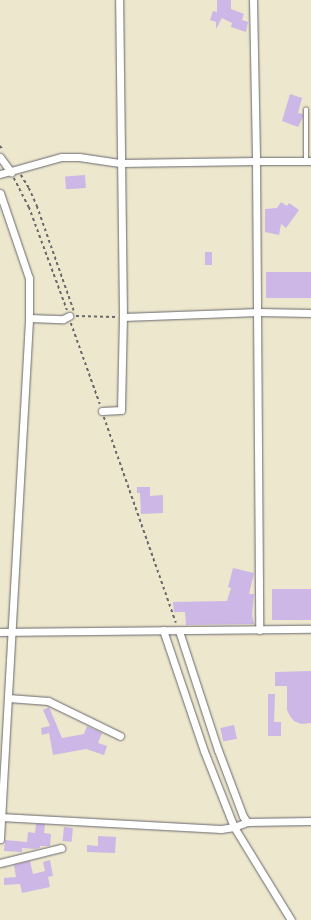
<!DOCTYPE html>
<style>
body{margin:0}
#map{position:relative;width:311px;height:920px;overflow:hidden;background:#ede8cd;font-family:"IM FELL Great Primer",serif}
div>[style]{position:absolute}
.building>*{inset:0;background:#ccb7e7;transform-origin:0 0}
.path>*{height:1.5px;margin-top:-0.75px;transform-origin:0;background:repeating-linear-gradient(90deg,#69676e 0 3px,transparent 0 6px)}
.roads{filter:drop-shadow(0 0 1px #69676e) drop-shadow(0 0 1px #69676e)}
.service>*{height:3.5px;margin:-1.75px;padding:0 1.75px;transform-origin:1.75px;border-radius:1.75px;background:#fff}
.minor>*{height:7px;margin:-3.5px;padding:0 3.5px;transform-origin:3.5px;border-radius:3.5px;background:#fff}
span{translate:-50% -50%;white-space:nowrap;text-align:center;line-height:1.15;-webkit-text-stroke:3.5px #fff;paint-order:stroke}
</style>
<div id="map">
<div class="building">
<i style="clip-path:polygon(217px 0,231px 0,231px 9px,244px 14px,242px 20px,248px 22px,246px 32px,231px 27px,232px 23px,222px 18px,216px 29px,216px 22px,210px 20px,213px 11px,217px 12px)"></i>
<i style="clip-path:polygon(290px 94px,302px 98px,298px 113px,303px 114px,303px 117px,298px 127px,282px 121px)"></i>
<i style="left:85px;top:175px;width:13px;height:20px;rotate:86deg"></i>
<i style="clip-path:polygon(281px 202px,287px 206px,289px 203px,299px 210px,286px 228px,281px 224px,279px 235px,265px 232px,265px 209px,277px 208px)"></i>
<i style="left:205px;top:252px;width:7px;height:13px"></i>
<i style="left:266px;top:272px;width:45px;height:26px"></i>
<i style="clip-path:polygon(137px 487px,150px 487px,150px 496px,163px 495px,163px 513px,141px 514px,140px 493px,137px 493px)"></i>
<i style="clip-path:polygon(233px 568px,254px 573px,249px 594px,254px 594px,252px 615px,254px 624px,186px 625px,185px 612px,174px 612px,173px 602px,227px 601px,231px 588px,228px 587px)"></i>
<i style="left:272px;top:589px;width:39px;height:31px"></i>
<i style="clip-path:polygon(311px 671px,311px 723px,301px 724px,294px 721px,290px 716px,287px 710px,287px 686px,275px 686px,275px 672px)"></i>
<i style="clip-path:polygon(268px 694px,275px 694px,274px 722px,281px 722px,281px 736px,268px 736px)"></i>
<i style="clip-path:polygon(49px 707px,62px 738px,84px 734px,87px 726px,102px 733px,98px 743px,107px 746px,104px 755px,86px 749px,53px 755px,49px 733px,42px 735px,41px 728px,50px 726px,43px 710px)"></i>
<i style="left:234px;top:725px;width:14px;height:14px;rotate:78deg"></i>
<i style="clip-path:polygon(36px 824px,45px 824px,44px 833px,51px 834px,50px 846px,40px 846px,40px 848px,35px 849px,22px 848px,22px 852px,4px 851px,5px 840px,27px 842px,28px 832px,35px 833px)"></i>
<i style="left:64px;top:827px;width:9px;height:14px;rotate:6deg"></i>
<i style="clip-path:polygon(98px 836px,116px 837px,115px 853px,87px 852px,87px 845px,98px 846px)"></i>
<i style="clip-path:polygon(50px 860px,53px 876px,48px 877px,50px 887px,22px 893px,20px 884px,4px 885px,4px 878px,16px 877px,14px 865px,30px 861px,33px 874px,45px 871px,43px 862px)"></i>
</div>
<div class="path">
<i style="left:0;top:146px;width:6px;rotate:51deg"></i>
<i style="left:21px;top:175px;width:15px;rotate:58deg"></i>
<i style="left:29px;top:188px;width:20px;rotate:66deg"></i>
<i style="left:37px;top:206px;width:111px;rotate:70.6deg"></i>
<i style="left:14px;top:178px;width:33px;rotate:63deg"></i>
<i style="left:29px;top:207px;width:110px;rotate:69.7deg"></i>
<i style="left:76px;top:316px;width:40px;rotate:1.4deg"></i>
<i style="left:71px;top:323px;width:86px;rotate:70.3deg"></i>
<i style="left:104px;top:417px;width:218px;rotate:70.7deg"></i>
</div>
<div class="roads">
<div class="service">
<i style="left:306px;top:161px;width:51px;rotate:-90deg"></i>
</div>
<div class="minor">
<i style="left:253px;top:0;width:161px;rotate:88.9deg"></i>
<i style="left:256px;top:161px;width:55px"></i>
<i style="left:0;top:157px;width:19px;rotate:54deg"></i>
<i style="left:0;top:174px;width:63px;rotate:-15.6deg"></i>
<i style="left:61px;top:157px;width:18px"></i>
<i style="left:79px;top:157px;width:41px;rotate:8.3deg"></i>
<i style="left:120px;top:163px;width:136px;rotate:-0.8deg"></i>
<i style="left:256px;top:161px;width:469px;rotate:89.6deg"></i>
<i style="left:0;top:193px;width:90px;rotate:71.2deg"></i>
<i style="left:29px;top:278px;width:42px;rotate:90deg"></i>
<i style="left:29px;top:320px;width:520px;rotate:93.2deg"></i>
<i style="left:123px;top:317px;width:135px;rotate:-2.1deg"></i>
<i style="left:258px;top:312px;width:53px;rotate:1.1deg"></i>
<i style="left:29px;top:318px;width:34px;rotate:2deg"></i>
<i style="left:63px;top:319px;width:7px;rotate:-27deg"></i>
<i style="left:102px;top:411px;width:19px;rotate:-3deg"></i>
<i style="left:121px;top:410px;width:93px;rotate:-88.8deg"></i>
<i style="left:123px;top:317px;width:317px;rotate:-90.7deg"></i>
<i style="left:163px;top:630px;width:128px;rotate:71.3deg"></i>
<i style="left:204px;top:751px;width:82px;rotate:68.5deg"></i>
<i style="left:234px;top:827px;width:109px;rotate:58.5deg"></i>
<i style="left:179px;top:631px;width:125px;rotate:71.9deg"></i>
<i style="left:218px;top:750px;width:71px;rotate:69.3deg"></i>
<i style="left:243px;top:816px;width:7px;rotate:56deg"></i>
<i style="left:0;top:632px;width:311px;rotate:-0.6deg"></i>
<i style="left:8px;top:698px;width:40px;rotate:4.3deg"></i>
<i style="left:48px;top:701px;width:80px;rotate:25.9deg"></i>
<i style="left:0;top:817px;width:221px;rotate:3.1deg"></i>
<i style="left:221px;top:829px;width:13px;rotate:-9deg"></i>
<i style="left:234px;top:827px;width:14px;rotate:-21deg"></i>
<i style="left:247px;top:822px;width:64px;rotate:-0.9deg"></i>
<i style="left:0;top:863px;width:63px;rotate:-13.8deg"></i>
</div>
</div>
</div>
